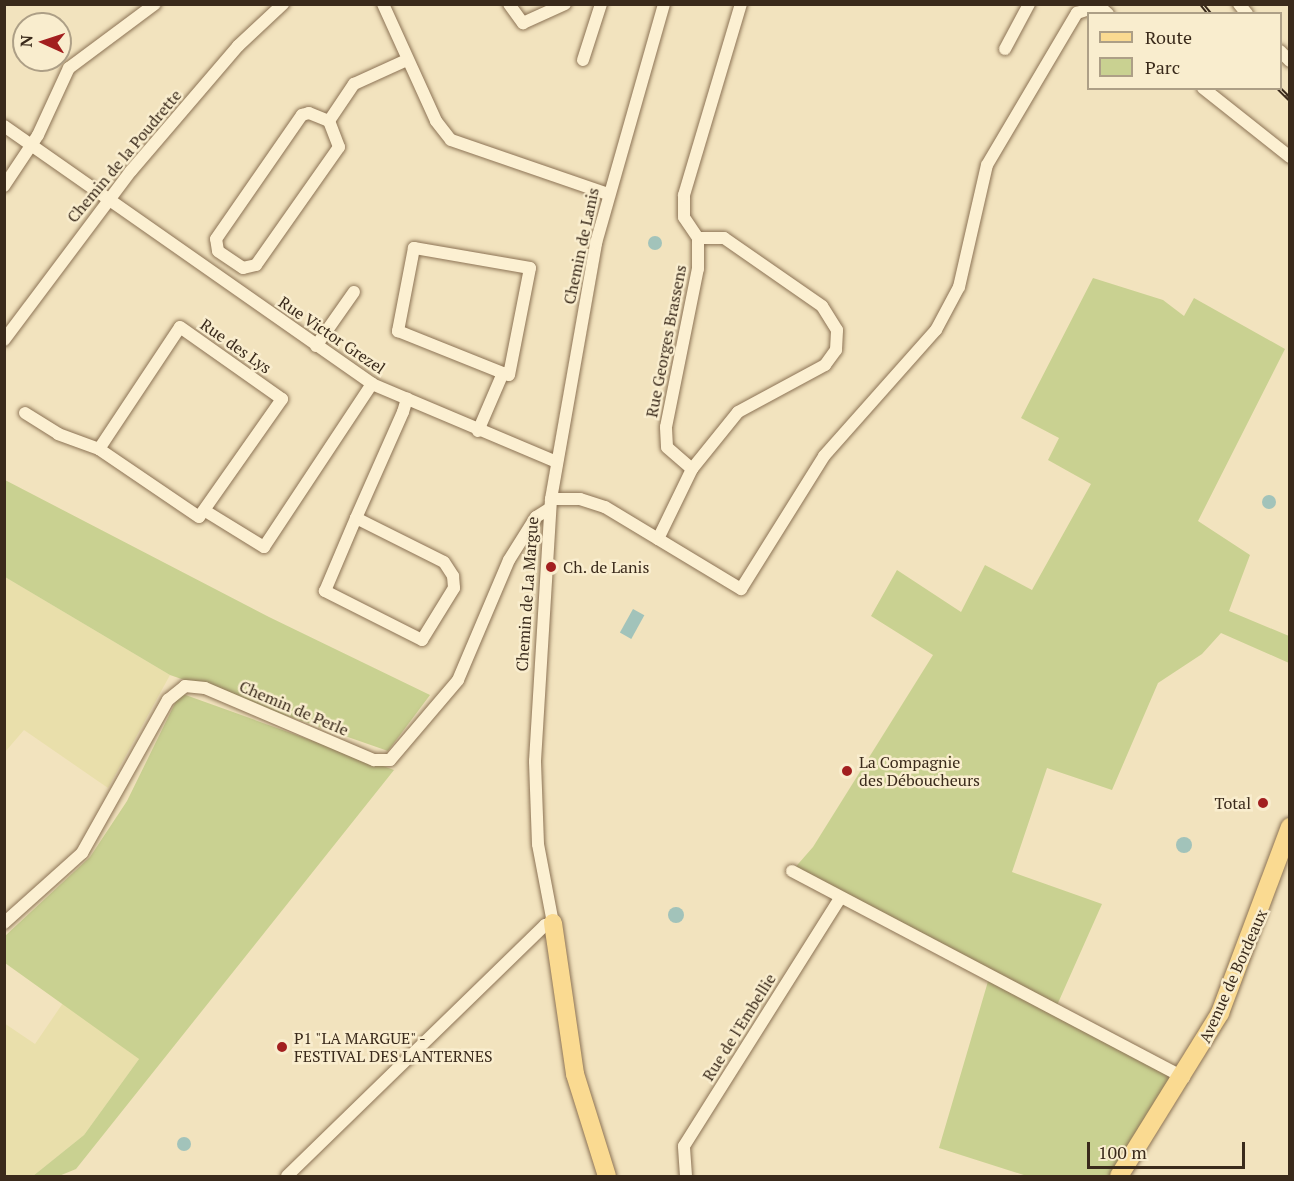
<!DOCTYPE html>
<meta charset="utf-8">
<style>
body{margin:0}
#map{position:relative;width:1294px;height:1181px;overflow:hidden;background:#f2e3be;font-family:"PT Serif",serif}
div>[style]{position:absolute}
.farmland>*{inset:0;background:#e9dfab}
.green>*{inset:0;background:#c9d191}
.water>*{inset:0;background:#a2c3ba;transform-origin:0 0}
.round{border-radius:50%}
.roads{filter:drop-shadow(0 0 2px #8c7355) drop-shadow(0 0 2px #8c7355)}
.minor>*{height:12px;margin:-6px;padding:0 6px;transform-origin:6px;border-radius:6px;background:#fcf0d2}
.primary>*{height:18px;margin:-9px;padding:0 9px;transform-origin:9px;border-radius:9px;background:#fada91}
.rail>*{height:5px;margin-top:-2.5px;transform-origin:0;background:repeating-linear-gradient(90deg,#f9edce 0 9px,#3a2a1b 0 18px);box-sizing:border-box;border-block:2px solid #3a2a1b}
.dots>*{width:16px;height:16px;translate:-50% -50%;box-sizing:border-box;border:3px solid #f9edce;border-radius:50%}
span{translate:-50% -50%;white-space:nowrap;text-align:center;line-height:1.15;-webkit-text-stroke:5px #f9edce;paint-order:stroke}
.street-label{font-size:16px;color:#3a2a1b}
.poi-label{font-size:16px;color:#3a2a1b}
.left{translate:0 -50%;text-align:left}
.right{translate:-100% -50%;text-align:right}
.frame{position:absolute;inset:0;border:6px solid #3a2a1b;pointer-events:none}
.legend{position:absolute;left:1087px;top:12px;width:195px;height:78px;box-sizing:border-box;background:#f9edce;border:2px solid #ad9f86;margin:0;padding:8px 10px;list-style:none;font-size:18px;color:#3a2a1b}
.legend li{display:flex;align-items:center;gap:12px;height:30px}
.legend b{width:30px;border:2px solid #ad9f86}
.north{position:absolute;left:12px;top:12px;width:60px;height:60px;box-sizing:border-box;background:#f9edce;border:2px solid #ad9f86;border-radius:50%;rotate:273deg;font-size:16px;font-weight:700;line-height:24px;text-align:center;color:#3a2a1b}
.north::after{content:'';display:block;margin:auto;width:21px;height:27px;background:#a21f1f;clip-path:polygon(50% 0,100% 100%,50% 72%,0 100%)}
.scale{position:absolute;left:1087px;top:1142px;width:158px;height:27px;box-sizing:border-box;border:3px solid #3a2a1b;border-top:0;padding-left:8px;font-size:18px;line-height:21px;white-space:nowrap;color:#3a2a1b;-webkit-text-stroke:4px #f9edce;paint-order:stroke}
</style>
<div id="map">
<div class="farmland">
<i style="clip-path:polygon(5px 577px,170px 675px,108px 788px,24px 730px,5px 752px)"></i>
<i style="clip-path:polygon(63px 1003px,139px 1059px,84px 1135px,33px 1176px,5px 1176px,4px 1023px,35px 1044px)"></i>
</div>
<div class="green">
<i style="clip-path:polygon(1093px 278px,1163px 300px,1184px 316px,1194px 298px,1285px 349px,1198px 521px,1250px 555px,1229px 611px,1289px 636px,1289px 663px,1221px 633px,1202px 654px,1158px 683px,1112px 790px,1047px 768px,1012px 872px,1102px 904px,1054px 1012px,1184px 1078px,1119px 1176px,1027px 1176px,939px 1148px,989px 978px,792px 871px,813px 847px,933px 655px,871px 616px,897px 570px,961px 612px,985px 565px,1032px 590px,1091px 484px,1048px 460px,1059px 438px,1021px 418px)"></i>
<i style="clip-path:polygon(5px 480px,269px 617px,430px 695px,388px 751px,170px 675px,5px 577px)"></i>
<i style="clip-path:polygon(180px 693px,394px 770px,76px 1169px,59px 1176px,33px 1176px,84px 1135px,139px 1059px,5px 963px,5px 936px,90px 857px,127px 801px)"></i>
</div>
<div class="water">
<i class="round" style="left:648px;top:236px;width:14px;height:14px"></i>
<i class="round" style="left:1262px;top:495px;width:14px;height:14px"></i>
<i style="left:633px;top:609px;width:13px;height:27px;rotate:29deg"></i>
<i class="round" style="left:1176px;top:837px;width:16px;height:16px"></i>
<i class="round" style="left:668px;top:907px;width:16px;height:16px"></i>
<i class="round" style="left:177px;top:1137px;width:14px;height:14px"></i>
</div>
<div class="roads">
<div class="minor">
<i style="left:383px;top:4px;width:128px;rotate:65.6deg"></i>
<i style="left:436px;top:121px;width:24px;rotate:52deg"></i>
<i style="left:451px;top:140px;width:166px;rotate:19deg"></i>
<i style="left:509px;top:4px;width:24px;rotate:54deg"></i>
<i style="left:523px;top:23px;width:46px;rotate:-24.3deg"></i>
<i style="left:1239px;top:4px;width:13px;rotate:51deg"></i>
<i style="left:1005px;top:49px;width:51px;rotate:-61.9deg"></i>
<i style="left:1280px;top:51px;width:14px;rotate:45deg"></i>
<i style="left:583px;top:60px;width:59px;rotate:-72.2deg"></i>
<i style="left:1203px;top:88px;width:111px;rotate:38.4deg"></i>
<i style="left:309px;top:113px;width:22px;rotate:22deg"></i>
<i style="left:329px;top:121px;width:28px;rotate:69deg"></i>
<i style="left:339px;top:147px;width:144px;rotate:125.1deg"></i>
<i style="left:256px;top:265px;width:13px;rotate:167deg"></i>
<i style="left:243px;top:268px;width:30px;rotate:-146deg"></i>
<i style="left:218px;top:251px;width:12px;rotate:-99deg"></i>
<i style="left:216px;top:239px;width:151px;rotate:-55.3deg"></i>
<i style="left:302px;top:115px;width:7px;rotate:-16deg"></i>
<i style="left:329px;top:121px;width:45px;rotate:-56deg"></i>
<i style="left:354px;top:84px;width:58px;rotate:-24.4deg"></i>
<i style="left:4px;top:126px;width:449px;rotate:35deg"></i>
<i style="left:372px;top:384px;width:201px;rotate:22.9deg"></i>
<i style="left:4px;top:186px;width:61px;rotate:-56.3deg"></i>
<i style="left:38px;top:135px;width:74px;rotate:-65.2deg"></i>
<i style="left:69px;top:68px;width:107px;rotate:-36.7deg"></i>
<i style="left:180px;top:327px;width:125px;rotate:35.2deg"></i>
<i style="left:282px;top:399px;width:144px;rotate:125.1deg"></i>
<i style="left:199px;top:517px;width:121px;rotate:-145.8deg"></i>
<i style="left:99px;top:449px;width:146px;rotate:-56.4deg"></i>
<i style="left:4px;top:340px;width:211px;rotate:-53.1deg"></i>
<i style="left:131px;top:171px;width:165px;rotate:-49.4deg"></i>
<i style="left:238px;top:46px;width:62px;rotate:-43deg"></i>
<i style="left:316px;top:346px;width:66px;rotate:-54.9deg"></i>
<i style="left:25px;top:413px;width:39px;rotate:32deg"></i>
<i style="left:58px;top:434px;width:44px;rotate:20.1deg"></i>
<i style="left:478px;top:431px;width:63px;rotate:-66.7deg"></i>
<i style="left:503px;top:373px;width:6px;rotate:18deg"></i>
<i style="left:509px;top:375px;width:109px;rotate:-78.9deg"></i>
<i style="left:530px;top:268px;width:118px;rotate:-170.2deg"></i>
<i style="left:414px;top:248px;width:85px;rotate:100.9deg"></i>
<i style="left:398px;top:331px;width:113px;rotate:21.8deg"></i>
<i style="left:692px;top:469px;width:33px;rotate:-139deg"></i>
<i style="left:667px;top:447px;width:20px;rotate:-93deg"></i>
<i style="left:666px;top:427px;width:161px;rotate:-78.6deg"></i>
<i style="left:698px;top:269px;width:31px;rotate:-90deg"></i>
<i style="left:698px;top:238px;width:25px;rotate:-124deg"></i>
<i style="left:684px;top:217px;width:22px;rotate:-90deg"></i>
<i style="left:684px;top:195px;width:199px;rotate:-73.4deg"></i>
<i style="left:551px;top:499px;width:29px"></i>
<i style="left:580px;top:499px;width:26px;rotate:18deg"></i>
<i style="left:605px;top:507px;width:159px;rotate:31.1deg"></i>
<i style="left:741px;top:589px;width:157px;rotate:-58deg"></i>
<i style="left:824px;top:456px;width:169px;rotate:-48.4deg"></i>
<i style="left:936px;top:330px;width:49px;rotate:-61.9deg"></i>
<i style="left:959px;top:287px;width:125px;rotate:-77.1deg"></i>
<i style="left:987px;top:165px;width:177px;rotate:-59.4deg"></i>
<i style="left:1077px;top:13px;width:23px;rotate:-18deg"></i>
<i style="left:1099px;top:6px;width:12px;rotate:42deg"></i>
<i style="left:207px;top:512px;width:67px;rotate:31.6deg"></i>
<i style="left:264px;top:547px;width:196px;rotate:-56.5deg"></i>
<i style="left:356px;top:518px;width:98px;rotate:26.6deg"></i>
<i style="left:444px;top:562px;width:17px;rotate:57deg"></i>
<i style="left:453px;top:576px;width:12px;rotate:85deg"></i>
<i style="left:454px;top:588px;width:61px;rotate:121.6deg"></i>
<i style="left:422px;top:640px;width:109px;rotate:-153.2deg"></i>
<i style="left:325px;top:591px;width:79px;rotate:-67deg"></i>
<i style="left:356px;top:518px;width:116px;rotate:-66.1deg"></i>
<i style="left:403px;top:412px;width:14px;rotate:-73deg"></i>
<i style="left:658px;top:539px;width:78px;rotate:-64.1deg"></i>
<i style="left:692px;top:469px;width:73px;rotate:-51.1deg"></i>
<i style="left:738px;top:412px;width:99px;rotate:-28.4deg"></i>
<i style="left:825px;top:365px;width:19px;rotate:-54deg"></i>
<i style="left:836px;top:350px;width:20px;rotate:-87deg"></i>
<i style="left:837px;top:330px;width:28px;rotate:-122deg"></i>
<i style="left:822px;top:306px;width:119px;rotate:-145.2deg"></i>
<i style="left:724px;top:238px;width:26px;rotate:180deg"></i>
<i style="left:792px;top:871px;width:443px;rotate:27.8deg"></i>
<i style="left:4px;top:923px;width:105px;rotate:-41.9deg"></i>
<i style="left:82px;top:853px;width:176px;rotate:-60.7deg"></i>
<i style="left:168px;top:700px;width:22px;rotate:-39deg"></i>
<i style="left:185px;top:686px;width:20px;rotate:6deg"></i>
<i style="left:205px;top:688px;width:184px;rotate:23.1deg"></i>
<i style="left:374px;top:760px;width:16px"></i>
<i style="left:390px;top:760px;width:105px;rotate:-49.6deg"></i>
<i style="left:458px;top:680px;width:130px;rotate:-67deg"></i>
<i style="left:509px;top:560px;width:51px;rotate:-57.9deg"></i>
<i style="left:536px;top:517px;width:15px;rotate:-32deg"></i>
<i style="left:287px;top:1176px;width:360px;rotate:-44.2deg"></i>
<i style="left:545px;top:925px;width:8px;rotate:-14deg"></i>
<i style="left:553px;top:923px;width:80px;rotate:-100.8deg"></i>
<i style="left:538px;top:844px;width:83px;rotate:-92.1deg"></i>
<i style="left:535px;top:761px;width:262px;rotate:-86.5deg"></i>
<i style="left:551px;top:499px;width:260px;rotate:-80deg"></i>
<i style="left:596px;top:243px;width:248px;rotate:-74.1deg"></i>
<i style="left:686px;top:1176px;width:30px;rotate:-94deg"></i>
<i style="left:684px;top:1146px;width:291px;rotate:-57.8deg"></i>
</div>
<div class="primary">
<i style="left:553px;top:923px;width:153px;rotate:81.7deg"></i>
<i style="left:575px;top:1074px;width:107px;rotate:72.6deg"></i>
<i style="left:1119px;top:1176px;width:192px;rotate:-58.2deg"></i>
<i style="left:1220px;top:1013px;width:199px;rotate:-69.4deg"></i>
</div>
</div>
<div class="rail">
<i style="left:1202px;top:4px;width:13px;rotate:51deg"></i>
<i style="left:1279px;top:88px;width:16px;rotate:45deg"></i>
</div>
<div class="dots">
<i style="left:551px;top:567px;background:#a21f1f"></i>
<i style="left:847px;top:771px;background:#a21f1f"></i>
<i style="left:1263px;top:803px;background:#a21f1f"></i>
<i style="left:282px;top:1047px;background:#a21f1f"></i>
</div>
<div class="street-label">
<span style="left:124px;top:156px;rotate:-50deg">Chemin de la Poudrette</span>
<span style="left:581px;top:246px;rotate:-78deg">Chemin de Lanis</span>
<span style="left:332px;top:335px;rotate:34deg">Rue Victor Grezel</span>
<span style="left:666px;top:341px;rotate:-79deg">Rue Georges Brassens</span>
<span style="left:236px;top:346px;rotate:35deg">Rue des Lys</span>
<span style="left:527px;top:594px;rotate:-86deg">Chemin de La Margue</span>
<span style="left:294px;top:708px;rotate:23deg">Chemin de Perle</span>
<span style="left:1233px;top:976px;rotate:-66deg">Avenue de Bordeaux</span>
<span style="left:739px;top:1027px;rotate:-58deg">Rue de l'Embellie</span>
</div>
<div class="poi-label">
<span class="left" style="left:563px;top:567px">Ch. de Lanis</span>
<span class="left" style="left:859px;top:771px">La Compagnie<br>des Déboucheurs</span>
<span class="right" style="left:1251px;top:803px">Total</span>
<span class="left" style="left:294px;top:1047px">P1 "LA MARGUE" -<br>FESTIVAL DES LANTERNES</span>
</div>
<div class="frame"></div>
<ul class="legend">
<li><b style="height:8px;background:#fada91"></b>Route</li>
<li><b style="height:16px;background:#c9d191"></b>Parc</li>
</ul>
<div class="north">N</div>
<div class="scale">100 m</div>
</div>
